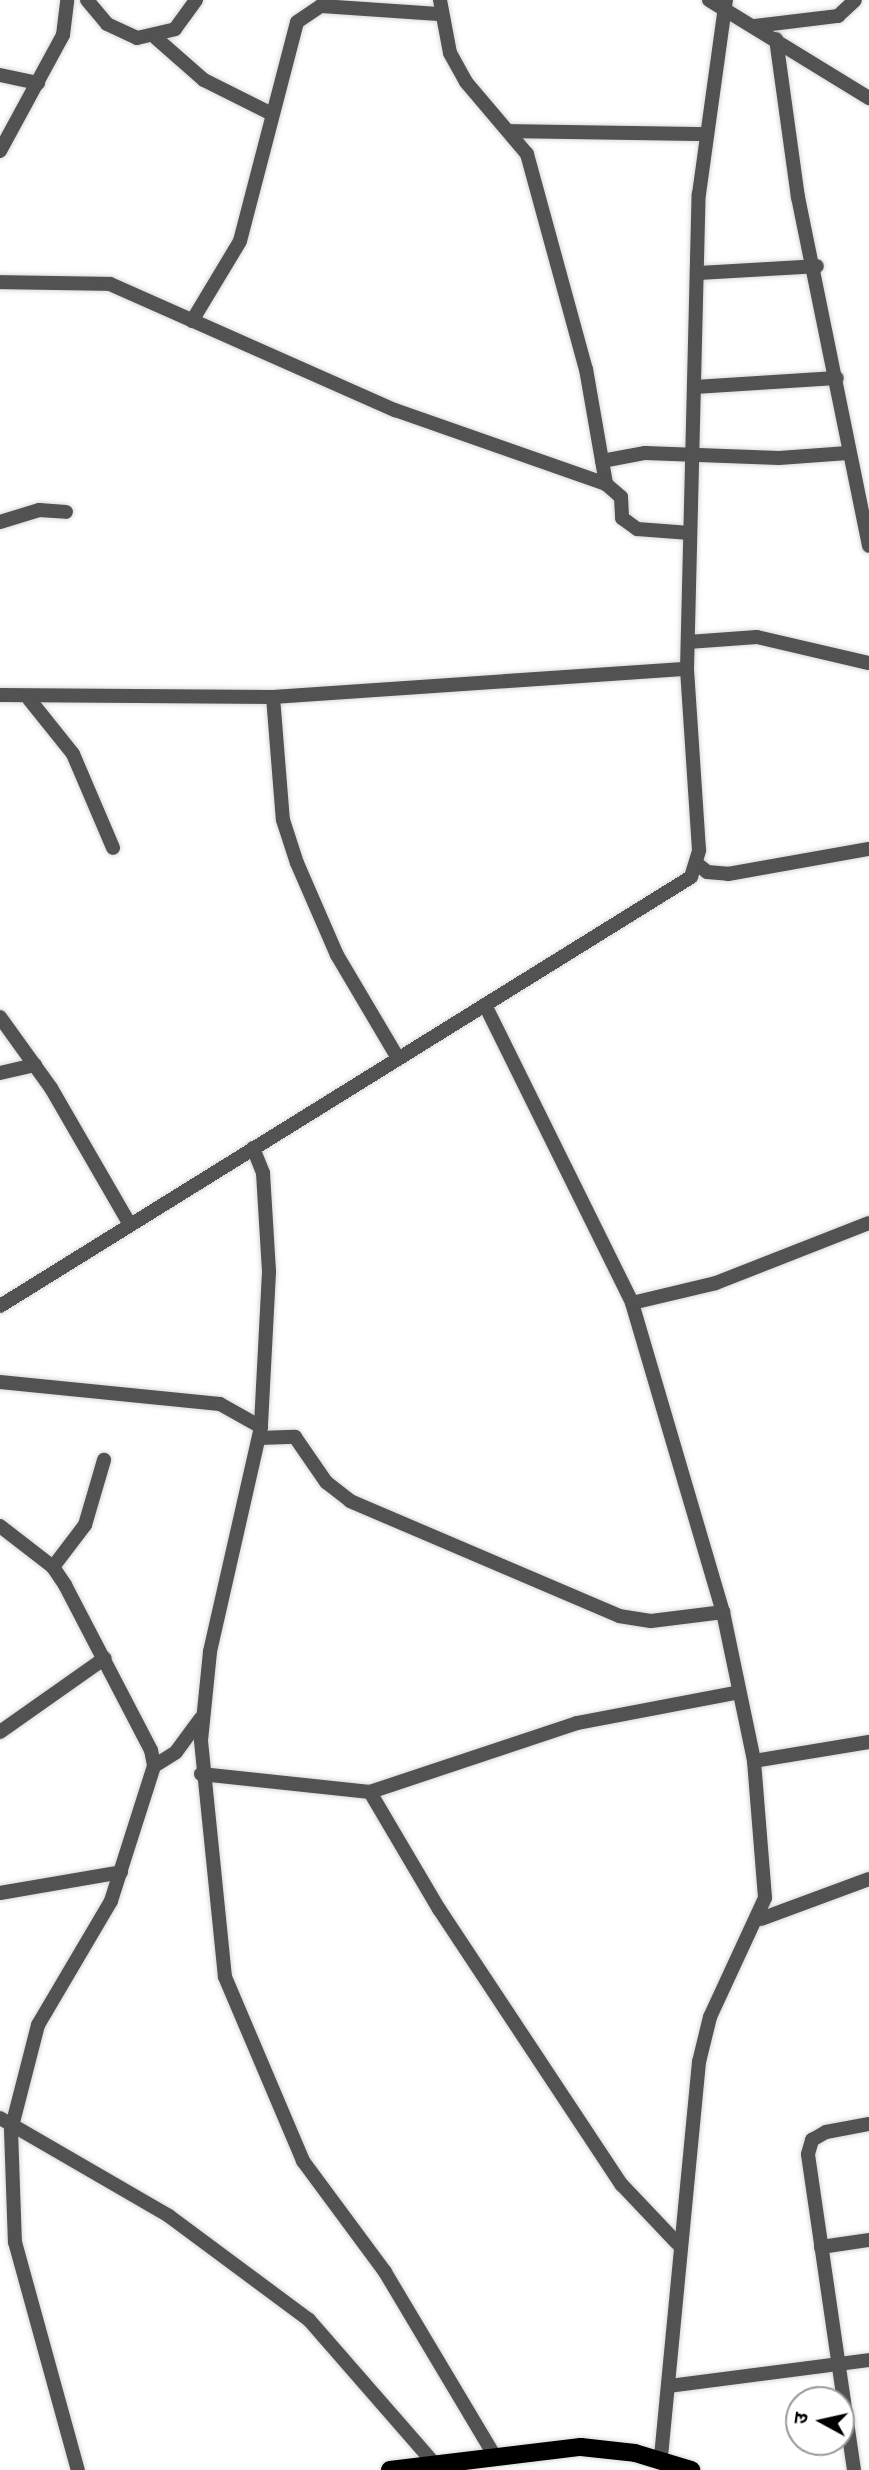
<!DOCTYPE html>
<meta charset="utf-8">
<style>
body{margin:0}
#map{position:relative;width:869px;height:2470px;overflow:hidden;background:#fff;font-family:Jost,"Noto Sans Devanagari",sans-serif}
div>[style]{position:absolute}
.roads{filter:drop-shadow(0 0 2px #dbdbdb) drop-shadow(0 0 2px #dbdbdb)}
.street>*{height:14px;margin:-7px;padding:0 7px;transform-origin:7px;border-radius:7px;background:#525252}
.primary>*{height:18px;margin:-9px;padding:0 9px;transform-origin:9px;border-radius:9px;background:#000}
span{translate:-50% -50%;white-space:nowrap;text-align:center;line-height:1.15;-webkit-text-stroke:6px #fff;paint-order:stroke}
.north{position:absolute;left:785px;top:2386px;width:70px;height:70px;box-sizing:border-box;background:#fff;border:2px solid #999;border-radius:50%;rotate:278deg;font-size:19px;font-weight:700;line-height:28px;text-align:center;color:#000}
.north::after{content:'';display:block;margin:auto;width:24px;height:32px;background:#000;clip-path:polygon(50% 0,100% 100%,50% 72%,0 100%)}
</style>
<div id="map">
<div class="roads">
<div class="street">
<i style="left:87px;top:0;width:31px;rotate:50deg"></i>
<i style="left:107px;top:24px;width:33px;rotate:25deg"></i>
<i style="left:137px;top:38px;width:39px;rotate:-13deg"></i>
<i style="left:175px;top:29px;width:36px;rotate:-54deg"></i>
<i style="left:440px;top:0;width:54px;rotate:79.3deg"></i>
<i style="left:450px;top:53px;width:33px;rotate:61deg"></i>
<i style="left:466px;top:82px;width:94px;rotate:49.7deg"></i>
<i style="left:527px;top:154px;width:223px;rotate:74.7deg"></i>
<i style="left:586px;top:369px;width:117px;rotate:80.1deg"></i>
<i style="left:606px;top:484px;width:20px;rotate:41deg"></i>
<i style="left:621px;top:497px;width:21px;rotate:87deg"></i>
<i style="left:622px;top:518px;width:19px;rotate:36deg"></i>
<i style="left:637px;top:529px;width:53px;rotate:4.3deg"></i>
<i style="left:709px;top:0;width:188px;rotate:31.5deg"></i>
<i style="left:755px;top:26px;width:84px;rotate:-6.9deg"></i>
<i style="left:838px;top:16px;width:23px;rotate:-43deg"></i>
<i style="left:156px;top:38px;width:64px;rotate:41.2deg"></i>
<i style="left:204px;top:80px;width:76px;rotate:26.6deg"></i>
<i style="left:776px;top:39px;width:160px;rotate:82.1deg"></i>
<i style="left:798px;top:197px;width:356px;rotate:78.5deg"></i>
<i style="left:0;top:75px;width:39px;rotate:12deg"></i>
<i style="left:510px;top:131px;width:196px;rotate:0.9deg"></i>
<i style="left:0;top:151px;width:132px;rotate:-61.5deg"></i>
<i style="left:63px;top:35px;width:35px;rotate:-83deg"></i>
<i style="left:697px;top:273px;width:120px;rotate:-3.3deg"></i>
<i style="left:0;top:282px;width:110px;rotate:1deg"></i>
<i style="left:110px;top:284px;width:312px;rotate:23.9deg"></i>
<i style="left:395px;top:410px;width:224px;rotate:19.3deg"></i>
<i style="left:192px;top:321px;width:93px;rotate:-59deg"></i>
<i style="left:240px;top:241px;width:226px;rotate:-75.4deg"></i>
<i style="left:297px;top:22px;width:29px;rotate:-34deg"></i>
<i style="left:321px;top:6px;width:118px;rotate:3.9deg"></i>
<i style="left:694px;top:387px;width:143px;rotate:-3.6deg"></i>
<i style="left:602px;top:461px;width:44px;rotate:-10.5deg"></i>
<i style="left:645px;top:453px;width:134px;rotate:2.1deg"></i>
<i style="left:779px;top:458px;width:69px;rotate:-4.1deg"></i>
<i style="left:0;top:522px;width:41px;rotate:-17.1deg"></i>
<i style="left:39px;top:510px;width:27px;rotate:4deg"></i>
<i style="left:688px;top:642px;width:69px;rotate:-4.1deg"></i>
<i style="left:757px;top:637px;width:115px;rotate:13.1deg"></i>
<i style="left:0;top:695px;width:273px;rotate:0.4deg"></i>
<i style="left:273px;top:697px;width:415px;rotate:-3.9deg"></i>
<i style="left:273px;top:697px;width:123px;rotate:85.4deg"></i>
<i style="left:283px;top:820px;width:45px;rotate:72deg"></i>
<i style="left:297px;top:863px;width:100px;rotate:66.5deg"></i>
<i style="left:337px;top:955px;width:120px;rotate:59.4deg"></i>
<i style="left:29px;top:699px;width:70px;rotate:51.3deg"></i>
<i style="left:73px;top:754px;width:102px;rotate:66.9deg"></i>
<i style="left:696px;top:863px;width:14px;rotate:39deg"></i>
<i style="left:707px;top:872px;width:21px;rotate:5deg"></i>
<i style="left:728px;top:874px;width:143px;rotate:-10.1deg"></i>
<i style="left:485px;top:1005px;width:332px;rotate:63.7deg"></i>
<i style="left:632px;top:1303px;width:322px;rotate:73.6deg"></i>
<i style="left:723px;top:1612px;width:152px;rotate:78.2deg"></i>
<i style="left:754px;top:1761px;width:137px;rotate:85.4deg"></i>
<i style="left:765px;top:1898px;width:131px;rotate:114.8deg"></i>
<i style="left:710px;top:2017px;width:46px;rotate:103.7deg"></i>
<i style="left:699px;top:2062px;width:400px;rotate:95.5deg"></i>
<i style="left:0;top:1017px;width:87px;rotate:54.3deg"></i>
<i style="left:51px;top:1088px;width:156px;rotate:60deg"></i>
<i style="left:0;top:1073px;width:36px;rotate:-13deg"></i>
<i style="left:253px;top:1148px;width:27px;rotate:68deg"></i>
<i style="left:263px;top:1173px;width:99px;rotate:86.5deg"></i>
<i style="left:269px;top:1272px;width:155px;rotate:93deg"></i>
<i style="left:261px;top:1427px;width:231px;rotate:102.8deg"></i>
<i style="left:210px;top:1652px;width:89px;rotate:95.8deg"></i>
<i style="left:201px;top:1741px;width:237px;rotate:84.2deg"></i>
<i style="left:225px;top:1977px;width:200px;rotate:67deg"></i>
<i style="left:303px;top:2161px;width:138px;rotate:53.5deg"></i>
<i style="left:385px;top:2272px;width:211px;rotate:59.2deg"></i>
<i style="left:632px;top:1303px;width:86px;rotate:-13.4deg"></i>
<i style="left:716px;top:1283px;width:164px;rotate:-21.4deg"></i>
<i style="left:0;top:1306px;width:813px;rotate:-31.83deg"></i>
<i style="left:691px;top:877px;width:28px;rotate:-73deg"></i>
<i style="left:699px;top:850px;width:181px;rotate:-93.8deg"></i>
<i style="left:687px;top:669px;width:475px;rotate:-88.6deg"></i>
<i style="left:699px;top:194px;width:196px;rotate:-82.1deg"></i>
<i style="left:0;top:1382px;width:221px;rotate:5.7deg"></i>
<i style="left:220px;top:1404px;width:47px;rotate:29.3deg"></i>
<i style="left:259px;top:1438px;width:36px;rotate:-2deg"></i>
<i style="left:295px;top:1437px;width:55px;rotate:55.4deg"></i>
<i style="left:326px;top:1482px;width:31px;rotate:38deg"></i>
<i style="left:350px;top:1501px;width:293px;rotate:23.1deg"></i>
<i style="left:619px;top:1616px;width:32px;rotate:9deg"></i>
<i style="left:651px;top:1621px;width:73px;rotate:-7.1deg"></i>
<i style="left:0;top:1526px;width:67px;rotate:37.7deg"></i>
<i style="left:53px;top:1567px;width:22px;rotate:56deg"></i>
<i style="left:65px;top:1585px;width:186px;rotate:62.5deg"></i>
<i style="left:151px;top:1750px;width:16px;rotate:79deg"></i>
<i style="left:154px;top:1766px;width:142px;rotate:107.7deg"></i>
<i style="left:111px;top:1901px;width:144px;rotate:120.5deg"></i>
<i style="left:38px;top:2025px;width:108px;rotate:104.4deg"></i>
<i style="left:11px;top:2130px;width:112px;rotate:88deg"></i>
<i style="left:15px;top:2242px;width:237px;rotate:74.6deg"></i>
<i style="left:53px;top:1567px;width:53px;rotate:-52.7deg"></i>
<i style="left:85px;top:1525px;width:68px;rotate:-73.7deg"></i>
<i style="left:0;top:1732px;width:128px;rotate:-35.2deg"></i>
<i style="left:754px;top:1761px;width:117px;rotate:-9.4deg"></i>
<i style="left:154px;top:1766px;width:26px;rotate:-32deg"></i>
<i style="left:176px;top:1752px;width:42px;rotate:-53.7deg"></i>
<i style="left:201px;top:1774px;width:170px;rotate:6.1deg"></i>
<i style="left:370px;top:1792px;width:218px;rotate:-18.4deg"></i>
<i style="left:577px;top:1723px;width:165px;rotate:-10.8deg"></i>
<i style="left:370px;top:1792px;width:136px;rotate:59.5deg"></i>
<i style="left:439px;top:1909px;width:331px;rotate:56.5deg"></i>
<i style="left:622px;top:2185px;width:80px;rotate:46.5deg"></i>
<i style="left:0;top:1893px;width:123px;rotate:-9.8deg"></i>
<i style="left:761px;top:1919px;width:115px;rotate:-20.3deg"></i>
<i style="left:0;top:2118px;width:195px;rotate:30.1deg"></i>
<i style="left:169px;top:2216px;width:174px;rotate:36.6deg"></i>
<i style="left:309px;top:2320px;width:187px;rotate:48.9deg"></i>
<i style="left:821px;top:2247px;width:49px;rotate:-8.3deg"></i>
<i style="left:669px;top:2386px;width:202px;rotate:-7.4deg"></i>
<i style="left:854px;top:2470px;width:319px;rotate:-98.3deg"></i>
<i style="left:808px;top:2154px;width:15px;rotate:-74deg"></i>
<i style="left:812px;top:2140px;width:16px;rotate:-30deg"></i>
<i style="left:826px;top:2132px;width:44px;rotate:-10.5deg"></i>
</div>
<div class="primary">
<i style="left:390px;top:2470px;width:192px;rotate:-6.9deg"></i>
<i style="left:581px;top:2447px;width:54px;rotate:6.3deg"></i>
<i style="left:635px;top:2453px;width:59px;rotate:16.9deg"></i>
</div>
</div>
<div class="north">उ</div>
</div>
